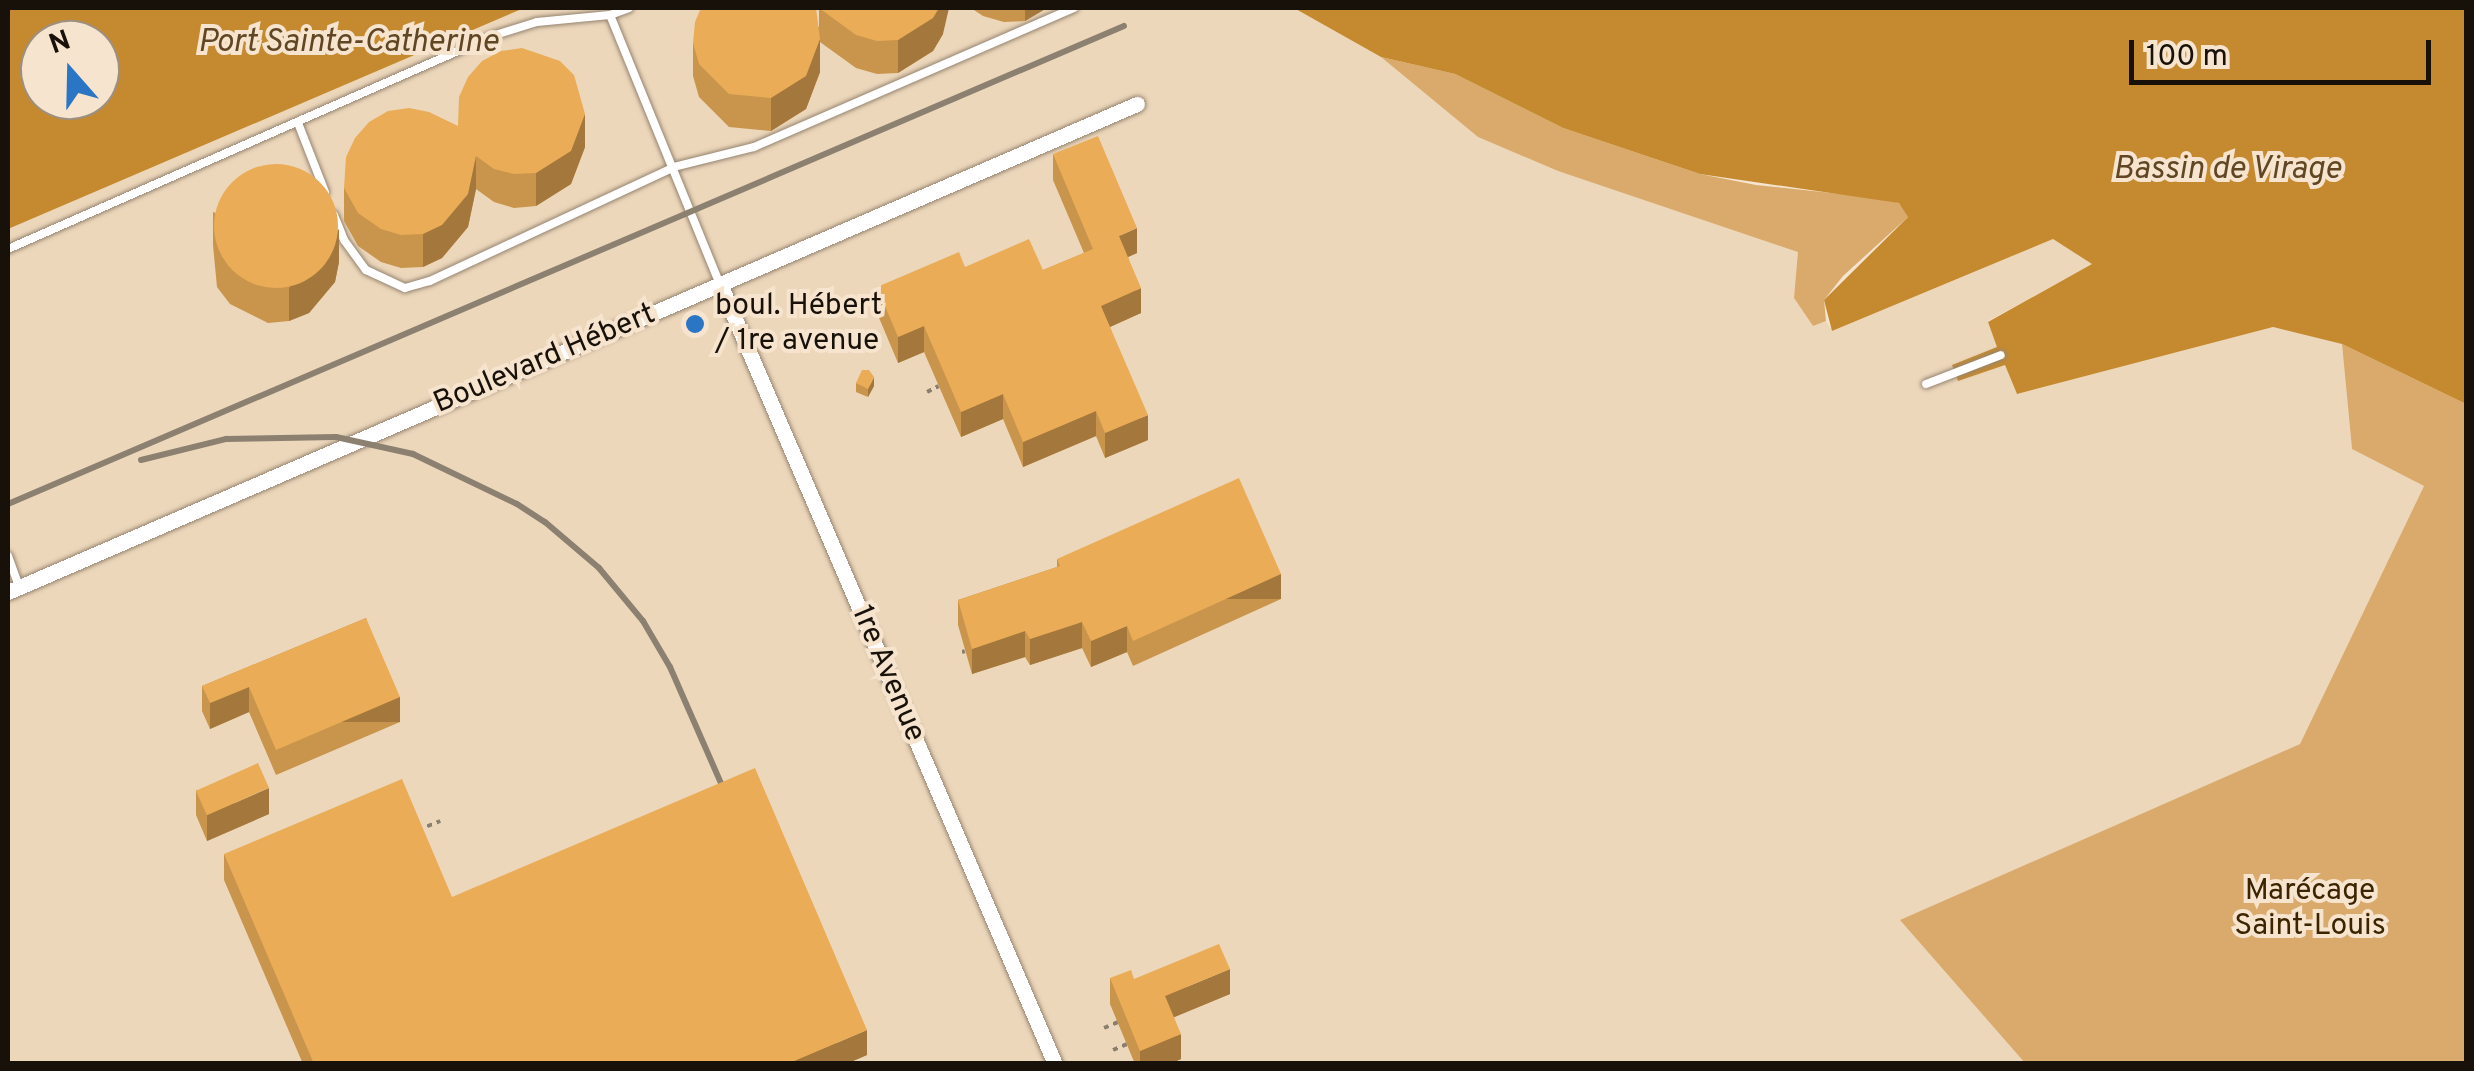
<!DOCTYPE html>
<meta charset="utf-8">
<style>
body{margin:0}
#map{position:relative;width:2474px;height:1071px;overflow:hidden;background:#f6e4ce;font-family:Overpass,sans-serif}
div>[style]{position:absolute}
.built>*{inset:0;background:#edd7bb}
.green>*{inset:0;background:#d9aa6b}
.water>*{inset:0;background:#c58a30}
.path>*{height:4px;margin-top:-2px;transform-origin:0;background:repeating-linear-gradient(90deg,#8a7e6f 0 5px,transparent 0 10px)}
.roads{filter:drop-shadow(0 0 2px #948470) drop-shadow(0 0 2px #948470)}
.lane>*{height:8px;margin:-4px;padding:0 4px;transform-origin:4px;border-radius:4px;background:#fff}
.street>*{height:15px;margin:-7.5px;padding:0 7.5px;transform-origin:7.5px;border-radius:7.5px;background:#fff}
.rail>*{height:6px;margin:-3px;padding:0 3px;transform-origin:3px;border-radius:3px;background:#8c8071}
.wall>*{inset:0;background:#c9944b}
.shaded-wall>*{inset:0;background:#a4783d;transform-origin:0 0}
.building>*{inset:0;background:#eaac57;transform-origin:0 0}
.round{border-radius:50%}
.dots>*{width:28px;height:28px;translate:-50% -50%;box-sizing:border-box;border:5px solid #f6e4ce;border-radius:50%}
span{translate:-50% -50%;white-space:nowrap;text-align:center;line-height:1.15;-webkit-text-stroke:8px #f6e4ce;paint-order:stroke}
.poi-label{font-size:30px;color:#17110a}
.left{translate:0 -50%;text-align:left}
.street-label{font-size:30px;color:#17110a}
.park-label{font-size:30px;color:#3c2400}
.water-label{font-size:32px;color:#604623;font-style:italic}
.frame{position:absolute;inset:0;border:10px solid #17110a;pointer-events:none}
.north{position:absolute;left:20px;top:20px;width:100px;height:100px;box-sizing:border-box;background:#f6e4ce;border:2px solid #9d9080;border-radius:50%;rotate:340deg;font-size:28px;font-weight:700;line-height:40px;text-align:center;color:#17110a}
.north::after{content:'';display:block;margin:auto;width:35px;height:45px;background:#2b75c5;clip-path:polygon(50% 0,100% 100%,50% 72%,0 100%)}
.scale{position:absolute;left:2129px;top:40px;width:302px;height:45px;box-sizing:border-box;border:5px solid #17110a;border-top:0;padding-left:12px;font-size:30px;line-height:35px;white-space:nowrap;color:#17110a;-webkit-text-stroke:8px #f6e4ce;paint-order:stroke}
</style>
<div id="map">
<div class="built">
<i style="clip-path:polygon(516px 8px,1294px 8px,1381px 57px,1478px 137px,1558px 171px,1799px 252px,1794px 298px,1813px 326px,1826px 321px,1832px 331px,2053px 239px,2093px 264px,1988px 321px,1998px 347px,1952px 365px,1958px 381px,2005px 364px,2017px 394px,2273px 327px,2342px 344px,2352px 449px,2424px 486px,2300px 744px,1901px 920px,2025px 1063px,8px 1063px,8px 227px)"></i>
</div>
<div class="green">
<i style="clip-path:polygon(1381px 57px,1455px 74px,1563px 128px,1700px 174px,1756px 185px,1887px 199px,1899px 203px,1909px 216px,1843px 276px,1824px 300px,1826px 321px,1813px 326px,1794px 298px,1798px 252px,1558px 171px,1478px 137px)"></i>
<i style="clip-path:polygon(2342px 344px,2466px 404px,2466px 1063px,2025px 1063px,1900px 920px,2300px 744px,2424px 486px,2352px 449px)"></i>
</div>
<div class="water">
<i style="clip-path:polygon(evenodd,8px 8px,524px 8px,8px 229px,8px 8px,40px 40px,100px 40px,100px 100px,40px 100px,40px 40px)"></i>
<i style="clip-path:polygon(1294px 8px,2466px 8px,2466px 404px,2342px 344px,2273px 327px,2017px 394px,2005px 365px,1958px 381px,1952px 365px,1997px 347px,1988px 322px,2092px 264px,2053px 239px,1832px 331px,1824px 300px,1908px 217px,1899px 203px,1700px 174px,1563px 128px,1455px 74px,1381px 57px)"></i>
</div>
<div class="path">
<i style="left:927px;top:392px;width:13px;rotate:-27deg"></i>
<i style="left:962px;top:652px;width:3px;rotate:-18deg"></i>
<i style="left:418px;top:830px;width:24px;rotate:-22deg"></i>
<i style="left:1104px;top:1028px;width:15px;rotate:-23deg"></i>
<i style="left:1113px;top:1050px;width:15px;rotate:-23deg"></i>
</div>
<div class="roads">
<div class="lane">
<i style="left:610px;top:15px;width:291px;rotate:67.8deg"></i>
<i style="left:298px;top:123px;width:74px;rotate:68.6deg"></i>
<i style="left:334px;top:215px;width:27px;rotate:68deg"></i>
<i style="left:344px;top:240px;width:37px;rotate:54deg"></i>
<i style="left:366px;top:270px;width:43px;rotate:24.8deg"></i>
<i style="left:405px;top:288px;width:26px;rotate:-16deg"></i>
<i style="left:430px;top:281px;width:269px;rotate:-25deg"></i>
<i style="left:674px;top:167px;width:82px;rotate:-14deg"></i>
<i style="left:754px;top:147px;width:349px;rotate:-23.5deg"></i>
<i style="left:8px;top:249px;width:529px;rotate:-23.75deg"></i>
<i style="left:492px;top:36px;width:47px;rotate:-17.3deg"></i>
<i style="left:537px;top:22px;width:73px;rotate:-5.5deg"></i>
<i style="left:610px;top:15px;width:20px;rotate:-20deg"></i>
<i style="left:1926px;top:384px;width:80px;rotate:-21.1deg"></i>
<i style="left:8px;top:556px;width:33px;rotate:70deg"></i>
</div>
<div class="street">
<i style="left:720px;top:284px;width:849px;rotate:66.76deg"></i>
<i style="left:8px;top:592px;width:1230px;rotate:-23.38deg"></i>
</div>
</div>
<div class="rail">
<i style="left:141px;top:460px;width:88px;rotate:-13.9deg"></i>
<i style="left:226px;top:439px;width:110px;rotate:-1deg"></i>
<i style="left:336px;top:437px;width:79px;rotate:12.4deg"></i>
<i style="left:413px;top:454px;width:115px;rotate:25.7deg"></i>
<i style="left:517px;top:504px;width:33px;rotate:33deg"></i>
<i style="left:545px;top:522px;width:71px;rotate:40.4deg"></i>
<i style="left:599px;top:568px;width:69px;rotate:50.3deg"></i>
<i style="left:643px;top:621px;width:53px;rotate:59.6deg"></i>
<i style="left:670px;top:667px;width:150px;rotate:66.3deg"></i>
<i style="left:8px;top:504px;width:1214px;rotate:-23.19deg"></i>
</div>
<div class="wall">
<i style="clip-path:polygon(819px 8px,943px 34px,933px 51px,898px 73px,877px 74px,856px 68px,820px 42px,820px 72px,806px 109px,771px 131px,729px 127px,699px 97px,693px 76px,693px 43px,819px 27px)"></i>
<i style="clip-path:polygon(971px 8px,1047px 8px,1025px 21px,1004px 22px,983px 16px)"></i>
<i style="clip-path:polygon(458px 126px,585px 147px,571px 184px,536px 206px,514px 208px,494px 202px,476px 189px,468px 227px,442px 258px,423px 267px,401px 268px,381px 262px,358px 246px,344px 221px,344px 188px)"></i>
<i style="clip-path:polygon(1053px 154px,1137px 253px,1128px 257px,1141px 313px,1110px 327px,1148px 440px,1105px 458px,1096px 436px,1023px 467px,1003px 419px,961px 437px,924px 352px,898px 363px,877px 313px,877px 287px,965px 267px,1043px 270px,1084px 253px,1053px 180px)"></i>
<i style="clip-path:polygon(213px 212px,339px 262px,335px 282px,309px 313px,289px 321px,268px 323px,230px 304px,217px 287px,213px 245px)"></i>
<i style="clip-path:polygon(856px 383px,874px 386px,868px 397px,856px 392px)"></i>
<i style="clip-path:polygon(1057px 559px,1281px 599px,1133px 666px,1127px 652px,1091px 667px,1082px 648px,1030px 665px,1025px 657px,972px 674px,958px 625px,958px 600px,1057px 567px)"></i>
<i style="clip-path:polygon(366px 618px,400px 722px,276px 775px,249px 712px,210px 729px,202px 711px,202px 686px)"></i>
<i style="clip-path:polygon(196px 790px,269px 814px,207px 841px,196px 815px)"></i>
<i style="clip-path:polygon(224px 854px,452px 897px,867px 1055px,846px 1064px,303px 1064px,224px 880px)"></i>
<i style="clip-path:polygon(1110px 978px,1134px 979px,1230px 994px,1174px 1017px,1181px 1059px,1170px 1064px,1135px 1064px,1110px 1004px)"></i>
</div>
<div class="shaded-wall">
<i style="clip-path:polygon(939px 8px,949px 8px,943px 34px,933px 51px,898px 73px,898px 40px)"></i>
<i style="clip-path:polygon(1025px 8px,1047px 8px,1025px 21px)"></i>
<i style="clip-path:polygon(820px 39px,820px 72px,806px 109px,771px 131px,771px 98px)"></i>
<i style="clip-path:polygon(585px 114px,585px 147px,571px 184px,536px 206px,536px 173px)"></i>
<i style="clip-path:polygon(476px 156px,476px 189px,468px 227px,442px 258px,423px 267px,423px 234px)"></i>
<i style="clip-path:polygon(1137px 228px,1137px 253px,1119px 261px,1119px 236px)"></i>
<i style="clip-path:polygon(339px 229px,339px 262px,335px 282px,309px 313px,289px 321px,289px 288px)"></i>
<i style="clip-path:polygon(1141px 288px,1141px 313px,1101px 331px,1101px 306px)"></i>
<i style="clip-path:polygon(924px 326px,924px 352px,898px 363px,898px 337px)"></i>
<i style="clip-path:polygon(874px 377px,874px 386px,868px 397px,868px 389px)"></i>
<i style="clip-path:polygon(1003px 394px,1003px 419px,961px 437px,961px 412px)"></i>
<i style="clip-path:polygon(1096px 411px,1096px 436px,1023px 467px,1023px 442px)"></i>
<i style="clip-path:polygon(1148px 415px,1148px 440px,1105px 458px,1105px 433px)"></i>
<i style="left:1281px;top:574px;width:25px;height:162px;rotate:90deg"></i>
<i style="clip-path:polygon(1082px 622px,1082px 648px,1030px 665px,1030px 639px)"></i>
<i style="clip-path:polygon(1127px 626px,1127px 652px,1091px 667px,1091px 641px)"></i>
<i style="clip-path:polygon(1025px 631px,1025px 657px,972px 674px,972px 649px)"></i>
<i style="clip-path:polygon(249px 687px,249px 712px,210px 729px,210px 703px)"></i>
<i style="left:400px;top:697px;width:25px;height:135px;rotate:90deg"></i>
<i style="clip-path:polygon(269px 788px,269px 814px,207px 841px,207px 815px)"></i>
<i style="clip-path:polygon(1230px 969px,1230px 994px,1165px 1021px,1165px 996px)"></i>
<i style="clip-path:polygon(867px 1030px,867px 1055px,846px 1064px,787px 1064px)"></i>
<i style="clip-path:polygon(1181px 1034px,1181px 1059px,1170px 1064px,1140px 1064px,1140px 1051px)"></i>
</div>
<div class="building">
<i style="clip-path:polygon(701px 8px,816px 8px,820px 39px,806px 76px,771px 98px,729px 94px,699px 64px,693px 43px,695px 22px)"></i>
<i style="clip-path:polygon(819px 8px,939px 8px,933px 18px,898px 40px,877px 41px,856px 35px)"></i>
<i style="clip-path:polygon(522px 48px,560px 61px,574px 75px,585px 114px,571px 151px,536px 173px,514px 174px,494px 169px,476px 156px,468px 194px,442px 225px,423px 234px,401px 235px,381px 229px,358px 213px,344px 188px,346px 157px,355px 138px,369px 122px,388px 111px,409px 108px,429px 112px,458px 126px,459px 97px,468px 77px,482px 61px,501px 51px)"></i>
<i style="clip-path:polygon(1098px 136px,1137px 228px,1119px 236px,1141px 288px,1101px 306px,1148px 415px,1105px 433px,1096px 411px,1023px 442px,1003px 394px,961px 412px,924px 326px,898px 337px,877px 287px,959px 252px,965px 267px,1029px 239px,1043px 270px,1093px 249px,1053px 154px)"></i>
<i class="round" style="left:214px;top:164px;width:124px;height:124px"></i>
<i style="clip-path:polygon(862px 370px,869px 370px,874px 377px,868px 389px,856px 383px)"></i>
<i style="clip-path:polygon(1239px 478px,1281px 574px,1133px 641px,1127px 626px,1091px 641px,1082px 622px,1030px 639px,1025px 631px,972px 649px,958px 600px,1060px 566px,1057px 559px)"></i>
<i style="clip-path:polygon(366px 618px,400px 697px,276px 750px,249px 687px,210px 703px,202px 686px)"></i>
<i style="left:258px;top:763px;width:27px;height:68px;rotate:66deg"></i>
<i style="clip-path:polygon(755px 768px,867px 1030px,787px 1064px,314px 1064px,224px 854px,402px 779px,452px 897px)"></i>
<i style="clip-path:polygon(1219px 944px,1230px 969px,1165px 996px,1181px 1034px,1140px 1051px,1110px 978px,1131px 970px,1134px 979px)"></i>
</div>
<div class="dots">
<i style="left:695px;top:324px;background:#2b75c5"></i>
</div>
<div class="poi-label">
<span class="left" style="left:715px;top:324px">boul. Hébert<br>/ 1re avenue</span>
</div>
<div class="street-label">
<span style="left:545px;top:360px;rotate:-23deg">Boulevard Hébert</span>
<span style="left:887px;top:674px;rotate:67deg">1re Avenue</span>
</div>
<div class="park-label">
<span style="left:2310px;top:909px">Marécage<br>Saint-Louis</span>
</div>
<div class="water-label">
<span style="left:348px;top:43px">Port Sainte-Catherine</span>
<span style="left:2227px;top:170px">Bassin de Virage</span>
</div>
<div class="frame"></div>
<div class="north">N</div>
<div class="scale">100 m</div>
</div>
